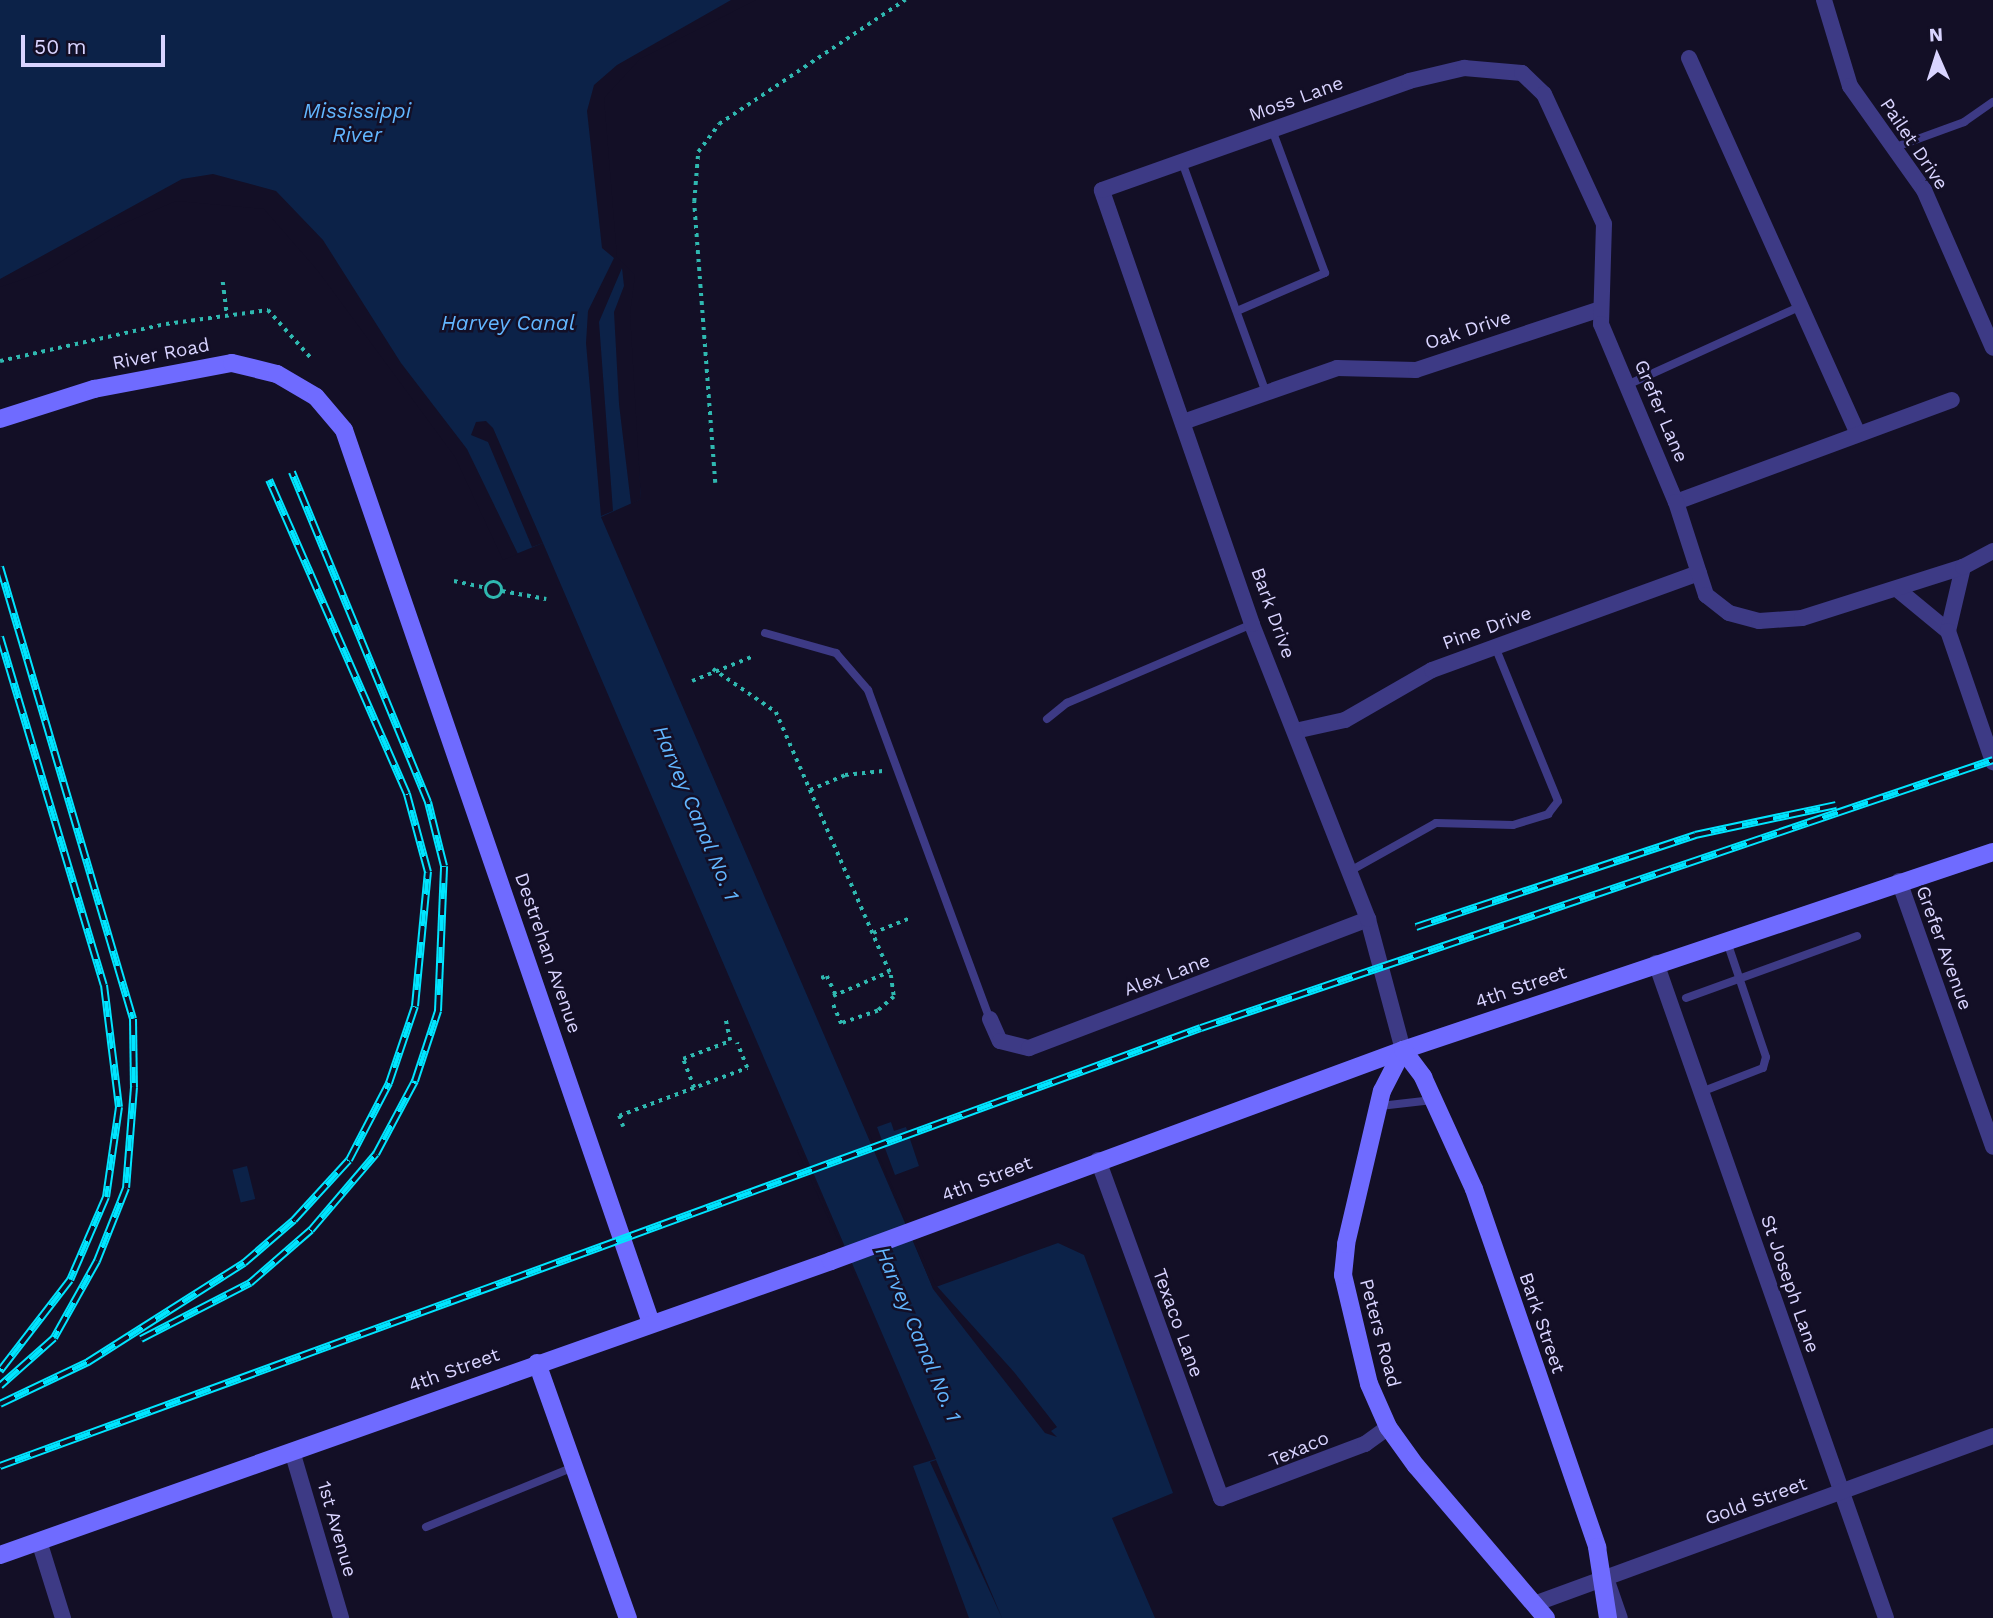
<!DOCTYPE html>
<style>
body{margin:0}
#map{position:relative;width:1993px;height:1618px;overflow:hidden;background:#130f26;font-family:"Work Sans",sans-serif}
div>[style]{position:absolute}
.water>*{inset:0;background:#0c2248;transform-origin:0 0}
.pier>*{inset:0;background:#130f26}
.path>*{height:3.5px;margin-top:-1.75px;transform-origin:0;background:repeating-linear-gradient(90deg,#2fb8b0 0 3.5px,transparent 0 8.5px)}
.path>.ring{margin:-1.75px;padding:0;box-sizing:content-box;background:none;border:3.5px solid #2fb8b0;border-radius:50%}
.service>*{height:8px;margin:-4px;padding:0 4px;transform-origin:4px;border-radius:4px;background:#3d3a85}
.minor>*{height:16px;margin:-8px;padding:0 8px;transform-origin:8px;border-radius:8px;background:#3d3a85}
.secondary>*{height:18px;margin:-9px;padding:0 9px;transform-origin:9px;border-radius:9px;background:#6f6bff}
.rail>*{height:8px;margin-top:-4px;transform-origin:0;background:repeating-linear-gradient(90deg,#130f26 0 16px,#00e5ff 0 32px);box-sizing:border-box;border-block:2px solid #00e5ff}
span{translate:-50% -50%;white-space:nowrap;text-align:center;line-height:1.15;-webkit-text-stroke:5px #130f26;paint-order:stroke}
.street-label{font-size:19px;color:#d9d4ff}
.water-label{font-size:21px;color:#62b6ff;font-style:italic}
.north{position:absolute;left:1902px;top:21px;width:70px;height:70px;-webkit-text-stroke:5px #130f26;paint-order:stroke;rotate:357deg;font-size:19px;font-weight:700;line-height:28px;text-align:center;color:#d9d4ff}
.north::after{content:'';display:block;margin:auto;width:24px;height:32px;background:#d9d4ff;clip-path:polygon(50% 0,100% 100%,50% 72%,0 100%)}
.scale{position:absolute;left:21px;top:35px;width:144px;height:32px;box-sizing:border-box;border:4px solid #d9d4ff;border-top:0;padding-left:9px;font-size:21px;line-height:24px;white-space:nowrap;color:#d9d4ff;-webkit-text-stroke:5px #130f26;paint-order:stroke}
</style>
<div id="map">
<div class="water">
<i style="clip-path:polygon(0 0,752px 0,638px 56px,600px 97px,614px 258px,632px 275px,627px 314px,641px 499px,601px 517px,933px 1288px,1058px 1243px,1084px 1255px,1173px 1493px,1112px 1518px,1155px 1618px,969px 1618px,913px 1466px,936px 1459px,543px 543px,506px 558px,458px 455px,321px 268px,266px 205px,175px 197px,0 284px)"></i>
<i style="clip-path:polygon(891px 1122px,894px 1131px,906px 1127px,919px 1166px,895px 1175px,877px 1127px)"></i>
<i style="left:247px;top:1166px;width:34px;height:15px;rotate:76deg"></i>
</div>
<div class="pier">
<i style="clip-path:polygon(731px 0,756px 0,640px 59px,604px 98px,617px 257px,635px 275px,630px 314px,641px 499px,631px 504px,619px 404px,614px 312px,624px 286px,622px 268px,599px 322px,613px 511px,601px 516px,586px 343px,588px 311px,614px 258px,602px 248px,587px 111px,594px 85px,617px 65px)"></i>
<i style="clip-path:polygon(213px 174px,276px 191px,323px 240px,401px 363px,467px 449px,518px 554px,503px 560px,455px 457px,318px 271px,264px 209px,176px 201px,113px 228px,45px 272px,0 287px,0 279px,182px 179px)"></i>
<i style="clip-path:polygon(486px 421px,493px 428px,543px 543px,532px 547px,488px 442px,471px 435px,476px 422px)"></i>
<i style="clip-path:polygon(868px 1130px,935px 1284px,1014px 1372px,1057px 1427px,1051px 1431px,1057px 1437px,1045px 1433px,933px 1289px)"></i>
<i style="clip-path:polygon(800px 1149px,821px 1196px,856px 1279px,797px 1150px)"></i>
<i style="clip-path:polygon(936px 1460px,1002px 1618px,930px 1462px)"></i>
</div>
<div class="path">
<i style="left:223px;top:282px;width:34px;rotate:83deg"></i>
<i style="left:0;top:361px;width:170px;rotate:-12.6deg"></i>
<i style="left:166px;top:324px;width:103px;rotate:-7.8deg"></i>
<i style="left:268px;top:310px;width:64px;rotate:48.1deg"></i>
<i style="left:715px;top:483px;width:282px;rotate:-94.3deg"></i>
<i style="left:694px;top:202px;width:50px;rotate:-85.4deg"></i>
<i style="left:698px;top:152px;width:35px;rotate:-53deg"></i>
<i style="left:719px;top:124px;width:224px;rotate:-33.7deg"></i>
<i style="left:454px;top:581px;width:33px;rotate:12deg"></i>
<i class="ring" style="left:486px;top:582px;width:12.5px;height:12.5px"></i>
<i style="left:502px;top:591px;width:45px;rotate:10.3deg"></i>
<i style="left:713px;top:669px;width:76px;rotate:34.3deg"></i>
<i style="left:776px;top:712px;width:287px;rotate:66.4deg"></i>
<i style="left:891px;top:975px;width:22px;rotate:82deg"></i>
<i style="left:894px;top:997px;width:21px;rotate:139deg"></i>
<i style="left:878px;top:1011px;width:39px;rotate:161deg"></i>
<i style="left:841px;top:1024px;width:21px;rotate:-113deg"></i>
<i style="left:692px;top:681px;width:67px;rotate:-22deg"></i>
<i style="left:810px;top:790px;width:38px;rotate:-23deg"></i>
<i style="left:845px;top:775px;width:38px;rotate:-6deg"></i>
<i style="left:873px;top:933px;width:38px;rotate:-22deg"></i>
<i style="left:821px;top:978px;width:6px;rotate:-18deg"></i>
<i style="left:827px;top:976px;width:21px;rotate:65deg"></i>
<i style="left:833px;top:996px;width:61px;rotate:-23.2deg"></i>
<i style="left:694px;top:1088px;width:31px;rotate:-111deg"></i>
<i style="left:683px;top:1059px;width:50px;rotate:-21deg"></i>
<i style="left:730px;top:1041px;width:25px;rotate:-102deg"></i>
<i style="left:623px;top:1127px;width:12px;rotate:-110deg"></i>
<i style="left:619px;top:1116px;width:137px;rotate:-20.6deg"></i>
<i style="left:747px;top:1068px;width:27px;rotate:-112deg"></i>
</div>
<div class="service">
<i style="left:1893px;top:148px;width:76px;rotate:-20.1deg"></i>
<i style="left:1964px;top:122px;width:35px;rotate:-35deg"></i>
<i style="left:1182px;top:162px;width:246px;rotate:70deg"></i>
<i style="left:1237px;top:311px;width:96px;rotate:-23.4deg"></i>
<i style="left:1325px;top:273px;width:153px;rotate:-110.3deg"></i>
<i style="left:1627px;top:385px;width:191px;rotate:-24.4deg"></i>
<i style="left:765px;top:633px;width:74px;rotate:15.7deg"></i>
<i style="left:836px;top:653px;width:49px;rotate:49.1deg"></i>
<i style="left:868px;top:690px;width:351px;rotate:69.7deg"></i>
<i style="left:1047px;top:719px;width:26px;rotate:-39deg"></i>
<i style="left:1067px;top:703px;width:201px;rotate:-23.1deg"></i>
<i style="left:1350px;top:871px;width:98px;rotate:-29.2deg"></i>
<i style="left:1436px;top:823px;width:77px;rotate:1.5deg"></i>
<i style="left:1513px;top:825px;width:37px;rotate:-17deg"></i>
<i style="left:1548px;top:814px;width:16px;rotate:-52deg"></i>
<i style="left:1558px;top:801px;width:166px;rotate:-112.2deg"></i>
<i style="left:1686px;top:998px;width:182px;rotate:-19.9deg"></i>
<i style="left:1701px;top:1092px;width:66px;rotate:-21.2deg"></i>
<i style="left:1763px;top:1068px;width:11px;rotate:-75deg"></i>
<i style="left:1766px;top:1057px;width:121px;rotate:-108.7deg"></i>
<i style="left:1380px;top:1106px;width:53px;rotate:-6.5deg"></i>
<i style="left:426px;top:1527px;width:160px;rotate:-22.1deg"></i>
</div>
<div class="minor">
<i style="left:1824px;top:0;width:90px;rotate:73.2deg"></i>
<i style="left:1850px;top:86px;width:128px;rotate:54.6deg"></i>
<i style="left:1924px;top:190px;width:172px;rotate:66.4deg"></i>
<i style="left:1689px;top:58px;width:412px;rotate:65.8deg"></i>
<i style="left:1186px;top:421px;width:160px;rotate:-19.3deg"></i>
<i style="left:1337px;top:368px;width:79px;rotate:1.5deg"></i>
<i style="left:1416px;top:370px;width:194px;rotate:-18.3deg"></i>
<i style="left:1676px;top:502px;width:294px;rotate:-20.3deg"></i>
<i style="left:1897px;top:589px;width:66px;rotate:39.5deg"></i>
<i style="left:1948px;top:631px;width:66px;rotate:-76.8deg"></i>
<i style="left:1948px;top:631px;width:139px;rotate:71deg"></i>
<i style="left:1295px;top:731px;width:51px;rotate:-12.4deg"></i>
<i style="left:1345px;top:720px;width:100px;rotate:-29.9deg"></i>
<i style="left:1432px;top:670px;width:284px;rotate:-20deg"></i>
<i style="left:1899px;top:881px;width:282px;rotate:70.5deg"></i>
<i style="left:1656px;top:963px;width:694px;rotate:70.65deg"></i>
<i style="left:990px;top:1019px;width:24px;rotate:66deg"></i>
<i style="left:1000px;top:1041px;width:30px;rotate:14deg"></i>
<i style="left:1029px;top:1048px;width:363px;rotate:-20.8deg"></i>
<i style="left:1403px;top:1050px;width:136px;rotate:-105deg"></i>
<i style="left:1368px;top:919px;width:317px;rotate:-111.5deg"></i>
<i style="left:1252px;top:624px;width:459px;rotate:-109.1deg"></i>
<i style="left:1102px;top:190px;width:326px;rotate:-19.5deg"></i>
<i style="left:1409px;top:81px;width:57px;rotate:-13.3deg"></i>
<i style="left:1464px;top:68px;width:58px;rotate:4.9deg"></i>
<i style="left:1522px;top:73px;width:30px;rotate:44deg"></i>
<i style="left:1544px;top:94px;width:143px;rotate:65.2deg"></i>
<i style="left:1604px;top:224px;width:100px;rotate:91.7deg"></i>
<i style="left:1601px;top:324px;width:193px;rotate:67.2deg"></i>
<i style="left:1676px;top:502px;width:98px;rotate:72.1deg"></i>
<i style="left:1706px;top:595px;width:29px;rotate:38deg"></i>
<i style="left:1729px;top:613px;width:31px;rotate:15deg"></i>
<i style="left:1759px;top:621px;width:43px;rotate:-4deg"></i>
<i style="left:1802px;top:618px;width:169px;rotate:-17.6deg"></i>
<i style="left:1963px;top:567px;width:34px;rotate:-28deg"></i>
<i style="left:1098px;top:1160px;width:360px;rotate:70deg"></i>
<i style="left:1221px;top:1498px;width:154px;rotate:-20.6deg"></i>
<i style="left:1365px;top:1444px;width:29px;rotate:-36deg"></i>
<i style="left:292px;top:1451px;width:174px;rotate:73.6deg"></i>
<i style="left:39px;top:1541px;width:81px;rotate:72.7deg"></i>
<i style="left:1607px;top:1581px;width:39px;rotate:71deg"></i>
<i style="left:1534px;top:1604px;width:489px;rotate:-20.1deg"></i>
</div>
<div class="secondary">
<i style="left:0;top:419px;width:99px;rotate:-17.7deg"></i>
<i style="left:94px;top:389px;width:140px;rotate:-10.7deg"></i>
<i style="left:232px;top:363px;width:46px;rotate:13.7deg"></i>
<i style="left:277px;top:374px;width:45px;rotate:30.5deg"></i>
<i style="left:316px;top:397px;width:43px;rotate:49.7deg"></i>
<i style="left:344px;top:430px;width:944px;rotate:71.03deg"></i>
<i style="left:537px;top:1363px;width:271px;rotate:70.4deg"></i>
<i style="left:0;top:1555px;width:881px;rotate:-19.48deg"></i>
<i style="left:831px;top:1261px;width:610px;rotate:-20.25deg"></i>
<i style="left:1403px;top:1050px;width:622px;rotate:-18.55deg"></i>
<i style="left:1546px;top:1618px;width:200px;rotate:-130.5deg"></i>
<i style="left:1416px;top:1466px;width:48px;rotate:-125.7deg"></i>
<i style="left:1388px;top:1427px;width:47px;rotate:-113.8deg"></i>
<i style="left:1369px;top:1384px;width:112px;rotate:-103.4deg"></i>
<i style="left:1343px;top:1275px;width:31px;rotate:-84deg"></i>
<i style="left:1346px;top:1244px;width:157px;rotate:-76.8deg"></i>
<i style="left:1382px;top:1091px;width:46px;rotate:-62.9deg"></i>
<i style="left:1403px;top:1050px;width:34px;rotate:53deg"></i>
<i style="left:1423px;top:1077px;width:123px;rotate:65.5deg"></i>
<i style="left:1474px;top:1189px;width:379px;rotate:71deg"></i>
<i style="left:1597px;top:1547px;width:72px;rotate:81.2deg"></i>
</div>
<div class="rail">
<i style="left:0;top:567px;width:471px;rotate:73.6deg"></i>
<i style="left:133px;top:1019px;width:68px;rotate:89.2deg"></i>
<i style="left:134px;top:1087px;width:101px;rotate:94.5deg"></i>
<i style="left:126px;top:1188px;width:79px;rotate:111.7deg"></i>
<i style="left:97px;top:1261px;width:88px;rotate:119.2deg"></i>
<i style="left:54px;top:1338px;width:72px;rotate:138.4deg"></i>
<i style="left:0;top:637px;width:363px;rotate:73.4deg"></i>
<i style="left:104px;top:985px;width:123px;rotate:83deg"></i>
<i style="left:119px;top:1107px;width:91px;rotate:98.2deg"></i>
<i style="left:106px;top:1197px;width:90px;rotate:113.4deg"></i>
<i style="left:70px;top:1280px;width:115px;rotate:127.6deg"></i>
<i style="left:1416px;top:927px;width:294px;rotate:-18.2deg"></i>
<i style="left:1695px;top:835px;width:144px;rotate:-12deg"></i>
<i style="left:141px;top:1339px;width:123px;rotate:-27.2deg"></i>
<i style="left:250px;top:1283px;width:81px;rotate:-41deg"></i>
<i style="left:311px;top:1230px;width:100px;rotate:-49.5deg"></i>
<i style="left:376px;top:1154px;width:83px;rotate:-61.9deg"></i>
<i style="left:415px;top:1081px;width:74px;rotate:-71.8deg"></i>
<i style="left:438px;top:1011px;width:145px;rotate:-87.6deg"></i>
<i style="left:444px;top:866px;width:66px;rotate:-104deg"></i>
<i style="left:428px;top:802px;width:357px;rotate:-112.4deg"></i>
<i style="left:0;top:1404px;width:98px;rotate:-25.5deg"></i>
<i style="left:88px;top:1362px;width:185px;rotate:-32.4deg"></i>
<i style="left:244px;top:1263px;width:66px;rotate:-40.7deg"></i>
<i style="left:294px;top:1220px;width:81px;rotate:-47.5deg"></i>
<i style="left:349px;top:1160px;width:87px;rotate:-62.5deg"></i>
<i style="left:389px;top:1083px;width:81px;rotate:-71.3deg"></i>
<i style="left:415px;top:1006px;width:135px;rotate:-84.5deg"></i>
<i style="left:428px;top:872px;width:81px;rotate:-105.1deg"></i>
<i style="left:407px;top:794px;width:343px;rotate:-113.7deg"></i>
<i style="left:0;top:1466px;width:1278px;rotate:-20.04deg"></i>
<i style="left:1201px;top:1028px;width:836px;rotate:-18.69deg"></i>
</div>
<div class="street-label">
<span style="left:1296px;top:99px;rotate:-20deg">Moss Lane</span>
<span style="left:1914px;top:144px;rotate:56deg">Pailet Drive</span>
<span style="left:1468px;top:330px;rotate:-18deg">Oak Drive</span>
<span style="left:161px;top:354px;rotate:-11deg">River Road</span>
<span style="left:1661px;top:411px;rotate:67deg">Grefer Lane</span>
<span style="left:1273px;top:613px;rotate:70deg">Bark Drive</span>
<span style="left:1487px;top:628px;rotate:-20deg">Pine Drive</span>
<span style="left:1944px;top:948px;rotate:70deg">Grefer Avenue</span>
<span style="left:548px;top:953px;rotate:71deg">Destrehan Avenue</span>
<span style="left:1167px;top:975px;rotate:-20deg">Alex Lane</span>
<span style="left:1521px;top:987px;rotate:-19deg">4th Street</span>
<span style="left:987px;top:1179px;rotate:-21deg">4th Street</span>
<span style="left:1790px;top:1284px;rotate:71deg">St Joseph Lane</span>
<span style="left:1178px;top:1323px;rotate:70deg">Texaco Lane</span>
<span style="left:1542px;top:1323px;rotate:71deg">Bark Street</span>
<span style="left:1380px;top:1333px;rotate:75deg">Peters Road</span>
<span style="left:454px;top:1370px;rotate:-20deg">4th Street</span>
<span style="left:1299px;top:1449px;rotate:-23deg">Texaco</span>
<span style="left:1756px;top:1501px;rotate:-20deg">Gold Street</span>
<span style="left:337px;top:1529px;rotate:74deg">1st Avenue</span>
</div>
<div class="water-label">
<span style="left:357px;top:123px">Mississippi<br>River</span>
<span style="left:508px;top:323px">Harvey Canal</span>
<span style="left:696px;top:813px;rotate:67deg">Harvey Canal No. 1</span>
<span style="left:918px;top:1334px;rotate:67deg">Harvey Canal No. 1</span>
</div>
<div class="north">N</div>
<div class="scale">50 m</div>
</div>
